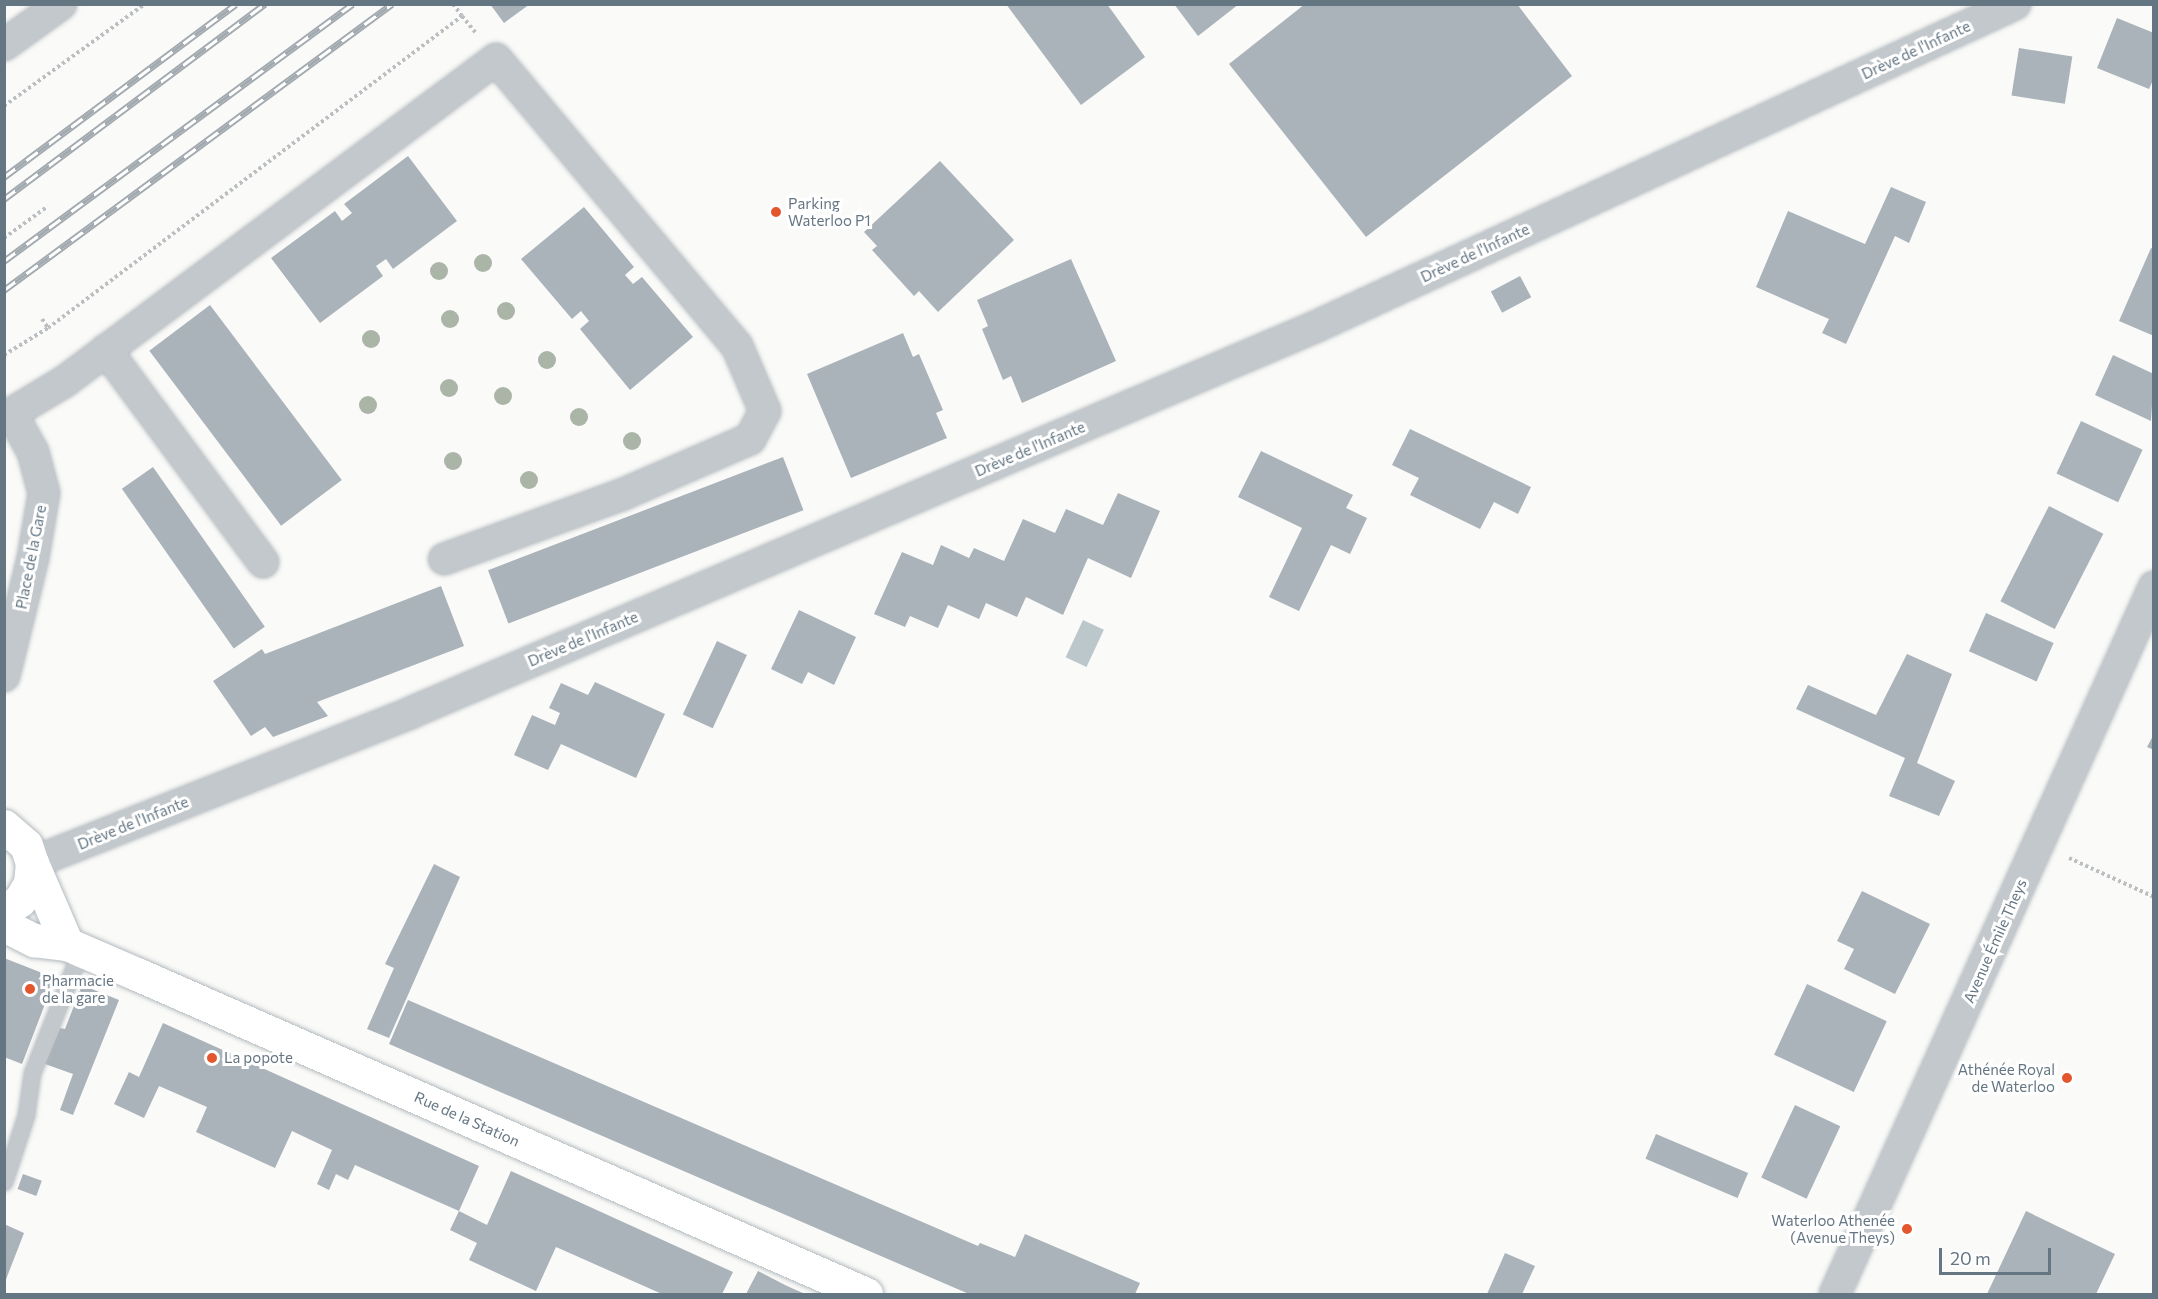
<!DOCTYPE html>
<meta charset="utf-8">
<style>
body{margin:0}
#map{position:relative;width:2158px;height:1299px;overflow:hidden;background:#fafaf8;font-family:Commissioner,sans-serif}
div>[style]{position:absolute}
.water>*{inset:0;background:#bbc7cb;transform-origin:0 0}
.building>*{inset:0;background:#aab3b9;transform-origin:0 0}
.path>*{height:4px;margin-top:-2px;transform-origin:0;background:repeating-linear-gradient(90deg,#bbbfc2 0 3px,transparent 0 6px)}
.roads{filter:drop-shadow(0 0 2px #b3babf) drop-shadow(0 0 2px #b3babf)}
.lane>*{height:15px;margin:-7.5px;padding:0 7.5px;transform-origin:7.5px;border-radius:7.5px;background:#c3c8cc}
.street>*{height:30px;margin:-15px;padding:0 15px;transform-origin:15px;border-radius:15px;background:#c3c8cc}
.secondary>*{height:33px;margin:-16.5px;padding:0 16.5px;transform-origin:16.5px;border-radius:16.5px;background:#fff}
.rail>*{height:7px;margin-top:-3.5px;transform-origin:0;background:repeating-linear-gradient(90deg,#fff 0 14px,#a2aab0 0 28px);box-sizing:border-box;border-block:2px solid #a2aab0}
.trees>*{width:18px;height:18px;margin:-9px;border-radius:50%;background:#aab4a7}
.dots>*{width:16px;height:16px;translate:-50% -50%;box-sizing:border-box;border:3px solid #fff;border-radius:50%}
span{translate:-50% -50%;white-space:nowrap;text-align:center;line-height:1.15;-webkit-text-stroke:6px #fff;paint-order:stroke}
.street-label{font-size:15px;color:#657683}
.poi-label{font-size:15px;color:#657683}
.left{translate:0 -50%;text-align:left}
.right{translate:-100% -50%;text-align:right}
.frame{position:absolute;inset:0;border:6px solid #657683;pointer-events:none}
.scale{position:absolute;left:1939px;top:1248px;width:112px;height:27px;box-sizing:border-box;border:3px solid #657683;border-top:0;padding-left:8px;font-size:18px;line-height:21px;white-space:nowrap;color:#657683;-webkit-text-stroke:4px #fff;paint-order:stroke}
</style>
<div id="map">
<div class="water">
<i style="left:1083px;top:620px;width:23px;height:41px;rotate:25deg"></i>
</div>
<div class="building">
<i style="clip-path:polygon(490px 4px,530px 4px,504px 23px)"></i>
<i style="clip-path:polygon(1006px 4px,1107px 4px,1145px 57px,1081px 105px)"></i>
<i style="clip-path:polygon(1174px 4px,1239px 4px,1198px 36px)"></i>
<i style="clip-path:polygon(1305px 4px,1517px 4px,1572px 76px,1366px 237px,1229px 64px)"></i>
<i style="clip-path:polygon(2117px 18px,2154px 33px,2154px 78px,2149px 89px,2097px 68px)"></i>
<i style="left:2019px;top:48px;width:54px;height:48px;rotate:9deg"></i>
<i style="clip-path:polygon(408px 156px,457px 221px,393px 269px,386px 259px,376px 266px,383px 276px,320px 323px,271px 258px,335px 211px,342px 221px,352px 213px,344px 204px)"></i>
<i style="clip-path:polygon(940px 161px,1014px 240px,938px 312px,919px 291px,914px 296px,872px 250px,877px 246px,864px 232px)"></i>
<i style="clip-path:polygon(1891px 187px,1926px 202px,1909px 243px,1895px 236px,1846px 344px,1822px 333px,1829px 319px,1756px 287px,1788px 211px,1865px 244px)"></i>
<i style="clip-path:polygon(584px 207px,634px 267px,625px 275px,633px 284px,642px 277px,693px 337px,630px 390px,580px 329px,589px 321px,581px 311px,572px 319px,521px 259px)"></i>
<i style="clip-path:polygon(2151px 248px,2154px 249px,2154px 336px,2119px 321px)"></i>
<i style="clip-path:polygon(1071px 259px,1116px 361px,1022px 403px,1011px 376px,1003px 380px,982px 329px,988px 326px,977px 300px)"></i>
<i style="left:1520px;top:276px;width:24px;height:33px;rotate:62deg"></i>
<i style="left:210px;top:305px;width:219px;height:76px;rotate:53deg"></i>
<i style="clip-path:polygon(903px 333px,913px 357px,919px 354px,943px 410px,936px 413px,947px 438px,851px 478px,807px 374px)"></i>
<i style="clip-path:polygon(2113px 355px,2154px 374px,2151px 421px,2095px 395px)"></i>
<i style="left:2081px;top:421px;width:68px;height:58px;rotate:25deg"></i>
<i style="clip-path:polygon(1410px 429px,1531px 487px,1518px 514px,1494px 502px,1480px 529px,1410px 495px,1419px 478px,1392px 465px)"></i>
<i style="clip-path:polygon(1261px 451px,1353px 495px,1346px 508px,1367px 518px,1350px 554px,1331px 545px,1299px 611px,1269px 597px,1302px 528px,1238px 497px)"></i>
<i style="left:783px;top:457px;width:57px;height:316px;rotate:69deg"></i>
<i style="left:153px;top:467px;width:195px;height:38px;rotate:55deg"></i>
<i style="clip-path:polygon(1118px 493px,1160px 511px,1131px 578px,1088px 558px,1063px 615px,1026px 597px,1017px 617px,986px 603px,979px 619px,948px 605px,938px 628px,910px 616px,905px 627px,874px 614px,902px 552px,933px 565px,941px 545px,969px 558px,974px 548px,1004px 561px,1023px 519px,1055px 533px,1066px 509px,1103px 525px)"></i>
<i style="left:2049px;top:506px;width:61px;height:107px;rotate:27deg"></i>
<i style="clip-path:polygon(441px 586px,464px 646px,317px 702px,328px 716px,273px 737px,265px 727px,251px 736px,213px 681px,262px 649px,265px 654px)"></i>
<i style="clip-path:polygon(799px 610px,856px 637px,834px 685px,808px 672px,802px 684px,771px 669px)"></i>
<i style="left:1986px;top:613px;width:74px;height:42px;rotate:24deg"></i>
<i style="left:717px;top:641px;width:33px;height:81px;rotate:25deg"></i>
<i style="clip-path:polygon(1907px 654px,1952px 674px,1917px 763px,1955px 781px,1939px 816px,1889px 796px,1905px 758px,1796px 709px,1808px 685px,1876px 715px)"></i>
<i style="clip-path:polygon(595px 682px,665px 714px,636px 778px,561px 744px,548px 770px,514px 755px,532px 715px,555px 725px,560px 713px,549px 708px,561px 683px,588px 695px)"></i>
<i style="clip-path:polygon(2154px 734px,2154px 750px,2147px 747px)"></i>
<i style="clip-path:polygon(434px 864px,460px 877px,389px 1038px,367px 1029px,394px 968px,385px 964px)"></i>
<i style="clip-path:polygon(1862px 891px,1930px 924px,1895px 994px,1844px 969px,1854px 949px,1837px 941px)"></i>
<i style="clip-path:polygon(4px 958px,55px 978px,22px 1064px,4px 1057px)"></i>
<i style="left:1807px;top:984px;width:88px;height:78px;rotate:25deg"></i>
<i style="clip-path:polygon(82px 985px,119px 1000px,73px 1115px,60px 1110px,73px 1074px,45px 1064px,60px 1028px,65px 1029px)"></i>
<i style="clip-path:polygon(408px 1000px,978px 1246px,980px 1243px,1015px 1257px,1025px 1234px,1140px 1283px,1135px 1294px,969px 1294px,389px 1044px)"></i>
<i style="clip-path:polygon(163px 1023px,479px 1166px,459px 1211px,487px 1225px,511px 1171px,733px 1272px,722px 1294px,662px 1294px,556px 1247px,536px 1291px,469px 1260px,477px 1243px,450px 1230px,459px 1211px,355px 1165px,348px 1180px,336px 1174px,329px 1190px,317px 1184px,332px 1150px,292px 1131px,275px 1168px,196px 1132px,207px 1107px,159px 1086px,144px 1118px,114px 1104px,129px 1072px,139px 1077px)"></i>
<i style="left:1795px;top:1105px;width:50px;height:80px;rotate:25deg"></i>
<i style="left:1656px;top:1134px;width:100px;height:27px;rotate:23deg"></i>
<i style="left:23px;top:1174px;width:20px;height:16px;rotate:20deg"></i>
<i style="clip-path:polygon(2026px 1211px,2115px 1254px,2096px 1294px,1987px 1294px)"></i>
<i style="clip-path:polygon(4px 1224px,24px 1233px,5px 1282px,4px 1282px)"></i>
<i style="clip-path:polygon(1505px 1253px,1535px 1266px,1522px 1294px,1487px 1294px)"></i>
<i style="clip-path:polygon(758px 1271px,785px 1285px,805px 1294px,746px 1294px)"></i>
</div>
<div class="path">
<i style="left:453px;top:4px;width:15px;rotate:53deg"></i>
<i style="left:4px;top:106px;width:174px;rotate:-35.9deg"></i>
<i style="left:4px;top:238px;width:54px;rotate:-36deg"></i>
<i style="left:42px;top:319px;width:11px;rotate:56deg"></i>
<i style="left:48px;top:328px;width:518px;rotate:-37deg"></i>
<i style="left:462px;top:16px;width:21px;rotate:51deg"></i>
<i style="left:4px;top:355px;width:52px;rotate:-31.5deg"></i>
<i style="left:2069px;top:858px;width:94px;rotate:24.6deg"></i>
</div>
<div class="roads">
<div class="lane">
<i style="left:4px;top:1182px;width:71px;rotate:-71.8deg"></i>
<i style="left:26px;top:1115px;width:42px;rotate:-81.9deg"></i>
<i style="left:32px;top:1073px;width:132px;rotate:-68.3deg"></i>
</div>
<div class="street">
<i style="left:4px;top:45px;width:70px;rotate:-35.7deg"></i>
<i style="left:106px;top:350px;width:264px;rotate:53.5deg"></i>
<i style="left:4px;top:418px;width:70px;rotate:-31deg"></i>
<i style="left:64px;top:382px;width:539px;rotate:-36.78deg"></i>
<i style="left:496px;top:59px;width:375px;rotate:50deg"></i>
<i style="left:737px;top:346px;width:71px;rotate:66.7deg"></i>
<i style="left:765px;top:411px;width:32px;rotate:118deg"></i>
<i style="left:750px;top:439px;width:141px;rotate:156.5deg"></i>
<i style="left:621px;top:495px;width:188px;rotate:160.1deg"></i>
<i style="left:4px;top:676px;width:122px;rotate:-76.2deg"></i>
<i style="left:33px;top:558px;width:66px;rotate:-80.4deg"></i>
<i style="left:44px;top:493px;width:42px;rotate:-105deg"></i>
<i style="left:33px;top:452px;width:41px;rotate:-119.1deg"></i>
<i style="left:32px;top:863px;width:407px;rotate:-21.6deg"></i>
<i style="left:410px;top:713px;width:984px;rotate:-23.1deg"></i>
<i style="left:1315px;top:327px;width:771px;rotate:-24.77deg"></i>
<i style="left:1835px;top:1294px;width:776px;rotate:-65.71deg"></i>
</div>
<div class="secondary">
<i style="left:4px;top:826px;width:29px;rotate:41deg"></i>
<i style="left:26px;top:845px;width:19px;rotate:72deg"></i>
<i style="left:32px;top:863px;width:20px;rotate:96deg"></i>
<i style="left:30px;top:883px;width:20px;rotate:120deg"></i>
<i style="left:20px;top:900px;width:20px;rotate:143deg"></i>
<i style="left:32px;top:863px;width:88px;rotate:66.6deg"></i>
<i style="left:4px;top:925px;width:34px;rotate:27deg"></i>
<i style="left:34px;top:940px;width:33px;rotate:7deg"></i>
<i style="left:67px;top:944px;width:78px;rotate:23.3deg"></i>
<i style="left:139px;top:975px;width:794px;rotate:23.69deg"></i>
</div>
</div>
<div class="rail">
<i style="left:4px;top:177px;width:289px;rotate:-36.7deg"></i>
<i style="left:4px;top:199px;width:326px;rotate:-36.8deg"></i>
<i style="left:4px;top:261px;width:433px;rotate:-36.4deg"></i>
<i style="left:4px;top:290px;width:482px;rotate:-36.4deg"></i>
</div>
<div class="trees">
<i style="left:483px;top:263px"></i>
<i style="left:439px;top:271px"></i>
<i style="left:506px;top:311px"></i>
<i style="left:450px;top:319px"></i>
<i style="left:371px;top:339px"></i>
<i style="left:547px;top:360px"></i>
<i style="left:449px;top:388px"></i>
<i style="left:503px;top:396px"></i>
<i style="left:368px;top:405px"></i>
<i style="left:579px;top:417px"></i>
<i style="left:632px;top:441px"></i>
<i style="left:453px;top:461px"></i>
<i style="left:529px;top:480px"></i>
</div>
<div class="dots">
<i style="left:776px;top:212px;background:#e4572e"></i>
<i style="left:30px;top:989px;background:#e4572e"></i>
<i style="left:212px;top:1058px;background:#e4572e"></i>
<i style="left:2067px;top:1078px;background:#e4572e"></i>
<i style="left:1907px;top:1229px;background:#e4572e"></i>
</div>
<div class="street-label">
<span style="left:1916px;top:50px;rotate:-25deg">Drève de l'Infante</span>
<span style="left:1475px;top:253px;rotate:-25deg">Drève de l'Infante</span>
<span style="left:1030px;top:449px;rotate:-23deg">Drève de l'Infante</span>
<span style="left:31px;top:557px;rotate:-79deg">Place de la Gare</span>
<span style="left:583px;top:639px;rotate:-23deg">Drève de l'Infante</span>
<span style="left:133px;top:823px;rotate:-22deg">Drève de l'Infante</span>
<span style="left:1995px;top:941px;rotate:-66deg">Avenue Émile Theys</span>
<span style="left:467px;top:1119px;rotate:24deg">Rue de la Station</span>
</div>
<div class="poi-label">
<span class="left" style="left:788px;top:212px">Parking<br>Waterloo P1</span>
<span class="left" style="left:42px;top:989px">Pharmacie<br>de la gare</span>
<span class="left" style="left:224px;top:1058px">La popote</span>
<span class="right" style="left:2055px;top:1078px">Athénée Royal<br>de Waterloo</span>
<span class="right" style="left:1895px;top:1229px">Waterloo Athenée<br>(Avenue Theys)</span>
</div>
<div class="frame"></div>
<div class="scale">20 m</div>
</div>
